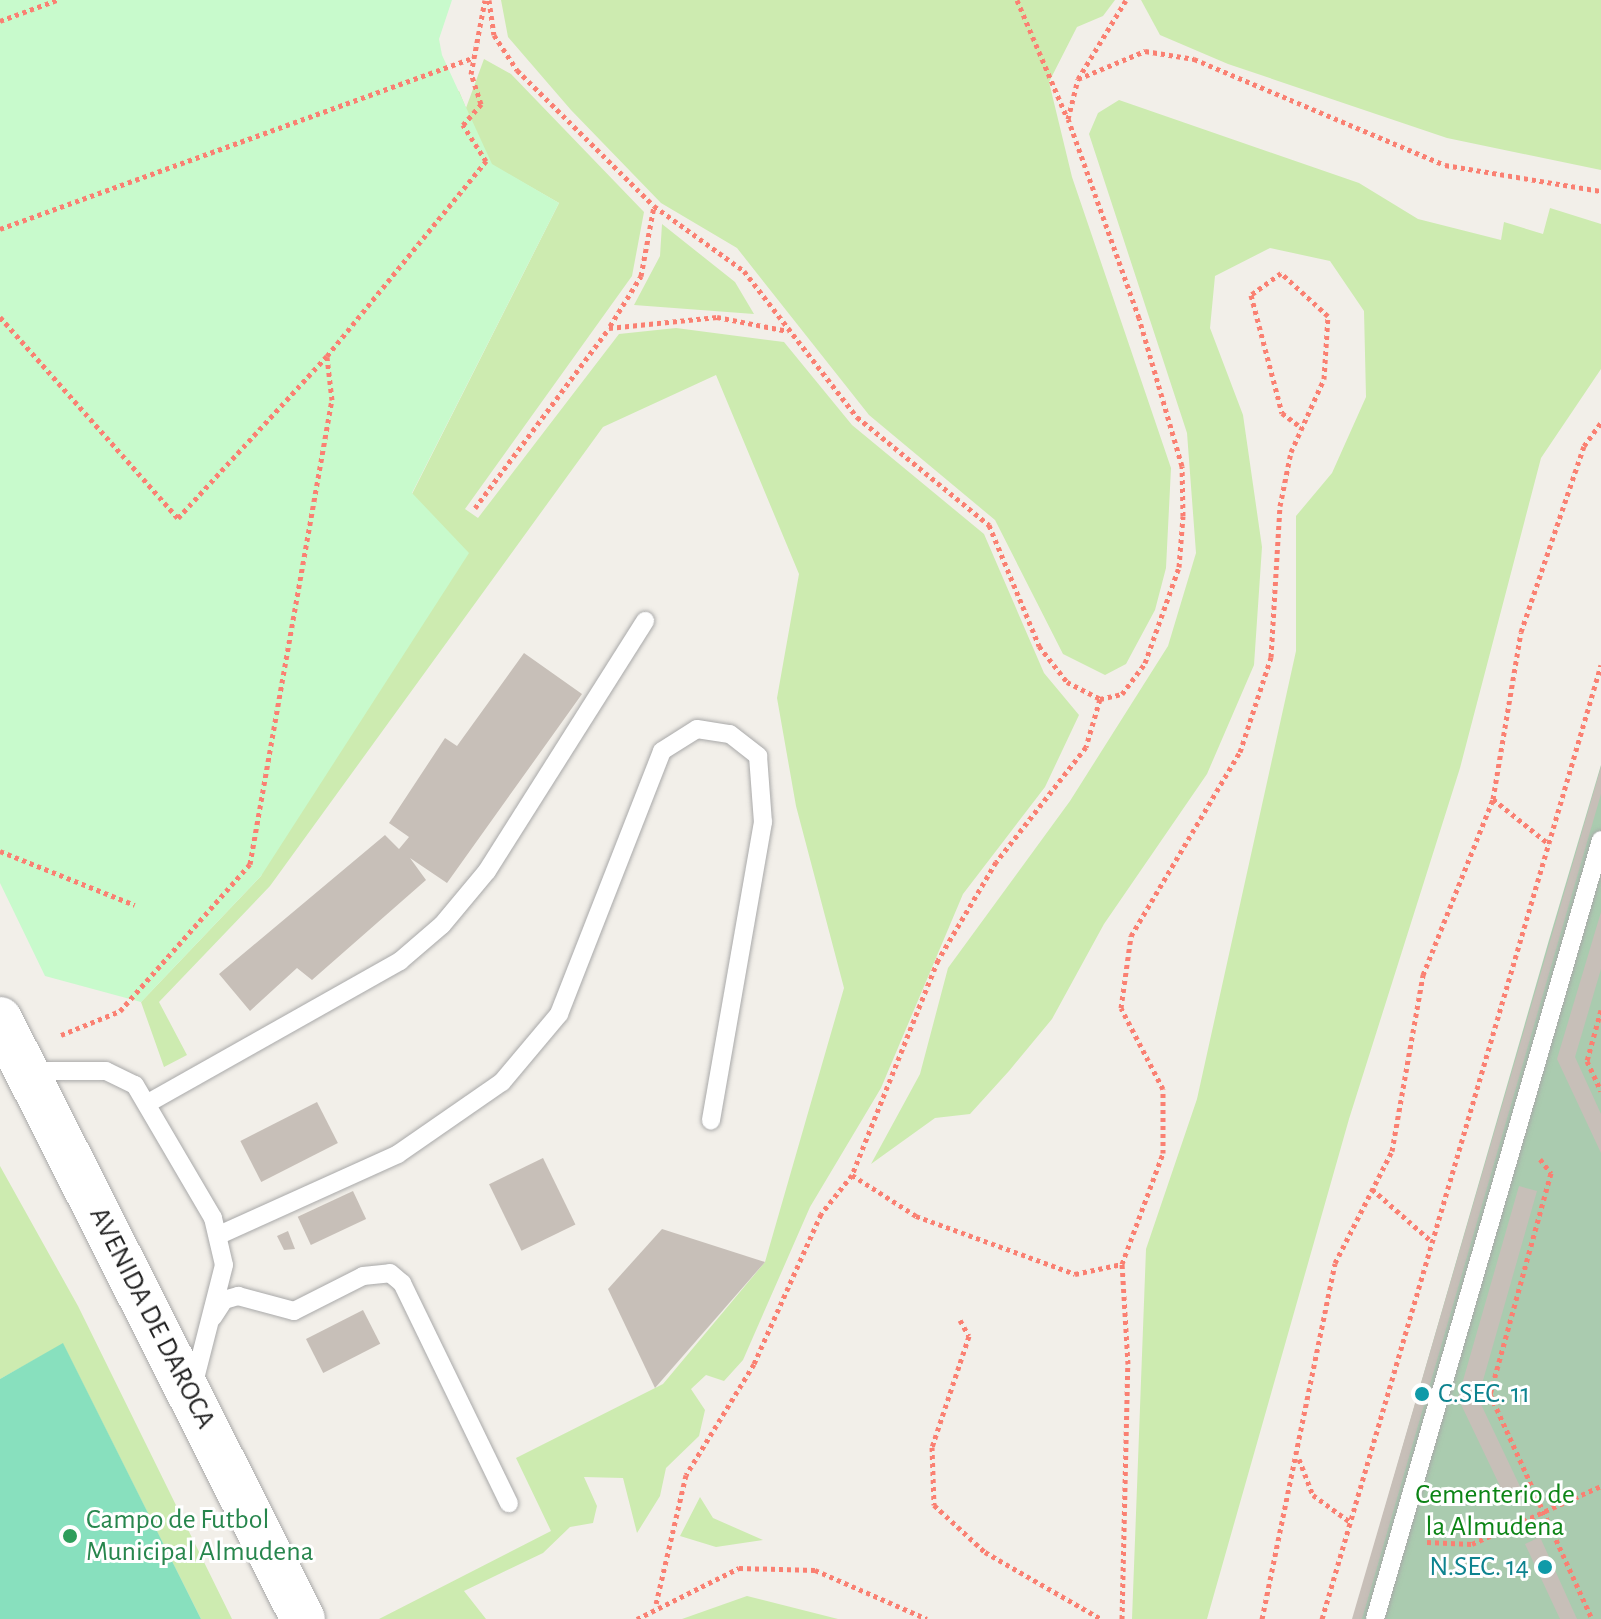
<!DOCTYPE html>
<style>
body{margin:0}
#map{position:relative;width:1601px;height:1619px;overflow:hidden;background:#f2efe9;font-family:"Alegreya Sans",sans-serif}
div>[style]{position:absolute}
.grass>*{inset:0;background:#cdebb0}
.cemetery>*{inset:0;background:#aacbaf}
.park>*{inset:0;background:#c8facc}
.pitch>*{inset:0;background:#88e0be}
.building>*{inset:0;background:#c7bfb8;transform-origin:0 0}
.path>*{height:5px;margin-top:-2.5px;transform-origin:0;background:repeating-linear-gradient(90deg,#fa8072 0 4px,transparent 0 8px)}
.roads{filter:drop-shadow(0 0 2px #a9a9a9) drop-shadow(0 0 2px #a9a9a9)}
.service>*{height:18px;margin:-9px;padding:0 9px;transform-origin:9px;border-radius:9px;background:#fff}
.tertiary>*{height:44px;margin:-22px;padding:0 22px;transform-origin:22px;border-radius:22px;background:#fff}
.dots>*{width:22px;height:22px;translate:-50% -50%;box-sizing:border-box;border:4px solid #fff;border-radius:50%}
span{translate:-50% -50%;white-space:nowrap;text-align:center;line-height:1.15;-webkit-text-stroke:6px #fff;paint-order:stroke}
.street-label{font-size:28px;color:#222}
.culture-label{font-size:28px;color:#0d838f}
.left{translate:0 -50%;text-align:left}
.right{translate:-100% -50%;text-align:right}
.park-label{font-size:28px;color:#0c8416}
.leisure-label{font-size:28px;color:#27864d}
</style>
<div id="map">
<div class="grass">
<i style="clip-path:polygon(501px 0,1115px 0,1103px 16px,1077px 27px,1049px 82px,1072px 177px,1171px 468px,1166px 568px,1155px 610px,1126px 664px,1105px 675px,1063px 654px,995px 520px,869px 415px,737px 248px,661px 203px,571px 110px,508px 37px)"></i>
<i style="clip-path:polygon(1141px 0,1601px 0,1601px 170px,1447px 138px,1228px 64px,1160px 35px)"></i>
<i style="clip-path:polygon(484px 59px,511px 74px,644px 212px,632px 276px,465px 509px,478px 518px,619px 334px,676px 328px,784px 342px,852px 425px,984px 534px,1044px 673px,1079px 715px,1045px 787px,963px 894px,881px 1088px,810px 1207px,743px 1360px,724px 1381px,706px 1375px,691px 1389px,705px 1410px,699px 1436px,666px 1468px,660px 1496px,637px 1533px,623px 1478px,584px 1477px,597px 1506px,593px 1523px,570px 1527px,543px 1553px,464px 1591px,486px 1619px,379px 1619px,551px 1531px,516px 1458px,663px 1384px,765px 1262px,844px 988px,796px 806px,777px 698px,799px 574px,716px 375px,603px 427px,270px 886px,159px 1002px,187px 1055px,164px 1067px,141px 1002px,261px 876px,412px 494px,559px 203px,492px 165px,0 242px,459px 91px,466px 108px)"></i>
<i style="clip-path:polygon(1119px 100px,1359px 183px,1418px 219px,1501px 240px,1504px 222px,1543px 234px,1550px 208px,1601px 224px,1601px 369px,1541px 458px,1460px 768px,1349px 1119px,1207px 1619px,1132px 1619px,1146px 1249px,1197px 1099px,1296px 651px,1296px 516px,1332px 473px,1366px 397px,1364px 311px,1330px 261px,1270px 248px,1215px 276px,1210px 328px,1243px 415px,1262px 547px,1254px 665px,1207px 774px,1104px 924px,1052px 1019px,1009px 1071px,970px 1114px,935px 1118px,871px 1164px,920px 1074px,948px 968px,1070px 801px,1168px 646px,1196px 553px,1187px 433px,1089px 134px,1098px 113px)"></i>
<i style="clip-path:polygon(662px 224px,735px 282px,754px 314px,634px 305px,660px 256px)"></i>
<i style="clip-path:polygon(0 1166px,78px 1306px,232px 1619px,201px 1619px,63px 1344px,0 1379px)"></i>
<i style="clip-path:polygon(700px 1497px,713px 1518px,763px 1540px,716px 1547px,680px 1536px)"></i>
<i style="clip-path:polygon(747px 1596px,838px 1619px,682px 1619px)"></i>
</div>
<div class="cemetery">
<i style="clip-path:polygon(1601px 765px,1601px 1619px,1353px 1619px,1549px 940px)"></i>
</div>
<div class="park">
<i style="clip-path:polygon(0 0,452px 0,439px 39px,442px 55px,492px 164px,559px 203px,412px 493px,469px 553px,261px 876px,141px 1002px,45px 976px,0 883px)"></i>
</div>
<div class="pitch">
<i style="clip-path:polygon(63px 1343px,201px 1619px,0 1619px,0 1379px)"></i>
</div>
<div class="building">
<i style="clip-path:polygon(524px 653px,582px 694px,447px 883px,410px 858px,426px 880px,312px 980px,297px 968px,250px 1011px,219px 974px,385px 835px,399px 849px,409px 837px,389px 823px,445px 738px,457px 746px)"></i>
<i style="clip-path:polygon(1601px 767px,1601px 794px,1362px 1619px,1352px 1619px)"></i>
<i style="clip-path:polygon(1601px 912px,1601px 969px,1575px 1057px,1601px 1114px,1601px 1153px,1557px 1059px)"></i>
<i style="left:317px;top:1102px;width:46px;height:86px;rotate:63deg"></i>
<i style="left:543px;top:1158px;width:74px;height:60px;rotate:64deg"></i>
<i style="clip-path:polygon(1519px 1186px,1537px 1191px,1478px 1398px,1525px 1497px,1509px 1505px,1458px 1398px)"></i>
<i style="left:353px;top:1191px;width:31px;height:61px;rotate:65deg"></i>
<i style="clip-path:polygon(662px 1229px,765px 1262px,655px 1388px,608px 1289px)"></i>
<i style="clip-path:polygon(288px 1231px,295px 1249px,284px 1250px,277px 1236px)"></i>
<i style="left:363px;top:1310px;width:38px;height:64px;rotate:63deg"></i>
<i style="clip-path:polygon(1540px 1537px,1577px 1619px,1560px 1619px,1525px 1544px)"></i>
</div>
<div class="path">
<i style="left:489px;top:0;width:35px;rotate:82deg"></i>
<i style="left:494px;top:35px;width:42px;rotate:56.7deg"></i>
<i style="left:517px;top:70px;width:193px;rotate:44.8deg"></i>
<i style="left:654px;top:206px;width:111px;rotate:35.8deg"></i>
<i style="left:744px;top:271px;width:185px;rotate:52.3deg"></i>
<i style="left:857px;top:417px;width:171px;rotate:39.3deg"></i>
<i style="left:989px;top:525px;width:131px;rotate:67.5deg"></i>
<i style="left:1039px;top:646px;width:46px;rotate:52.1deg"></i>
<i style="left:1067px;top:682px;width:37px;rotate:27deg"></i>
<i style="left:1100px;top:699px;width:50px;rotate:106.3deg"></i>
<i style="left:1086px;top:747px;width:146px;rotate:128deg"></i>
<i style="left:996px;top:862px;width:114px;rotate:120.6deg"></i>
<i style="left:938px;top:960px;width:232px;rotate:111.8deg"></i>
<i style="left:852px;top:1175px;width:50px;rotate:128.5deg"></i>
<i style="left:821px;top:1214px;width:164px;rotate:114.1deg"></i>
<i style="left:754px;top:1364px;width:130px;rotate:121.5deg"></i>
<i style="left:686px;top:1475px;width:132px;rotate:103.1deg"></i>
<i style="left:1017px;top:0;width:128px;rotate:67deg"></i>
<i style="left:0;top:21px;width:61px;rotate:-20.2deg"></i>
<i style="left:1078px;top:79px;width:73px;rotate:-22.7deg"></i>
<i style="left:1145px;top:51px;width:50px;rotate:9.3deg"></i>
<i style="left:1194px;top:59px;width:272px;rotate:22.9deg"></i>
<i style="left:1445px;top:165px;width:158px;rotate:9.5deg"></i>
<i style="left:0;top:229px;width:502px;rotate:-19.91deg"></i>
<i style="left:0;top:317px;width:268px;rotate:48.5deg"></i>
<i style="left:178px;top:518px;width:220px;rotate:-47.4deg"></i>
<i style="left:327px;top:356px;width:252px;rotate:-50.8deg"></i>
<i style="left:486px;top:161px;width:43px;rotate:-122.6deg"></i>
<i style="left:463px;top:125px;width:28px;rotate:-49deg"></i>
<i style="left:481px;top:104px;width:32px;rotate:-108deg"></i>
<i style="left:471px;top:74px;width:75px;rotate:-79.3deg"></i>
<i style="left:610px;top:326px;width:59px;rotate:-58.2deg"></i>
<i style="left:641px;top:276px;width:71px;rotate:-79.5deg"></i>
<i style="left:475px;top:508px;width:224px;rotate:-53.3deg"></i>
<i style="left:609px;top:328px;width:109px;rotate:-5.8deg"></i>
<i style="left:717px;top:317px;width:72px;rotate:11.2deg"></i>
<i style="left:1100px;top:699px;width:23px;rotate:-13deg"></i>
<i style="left:1122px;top:694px;width:39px;rotate:-53deg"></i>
<i style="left:1145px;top:663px;width:102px;rotate:-70.5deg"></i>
<i style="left:1179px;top:567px;width:51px;rotate:-85.5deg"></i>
<i style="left:1183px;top:516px;width:50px;rotate:-91.1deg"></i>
<i style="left:1182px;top:466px;width:154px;rotate:-106.2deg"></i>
<i style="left:1139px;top:318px;width:211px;rotate:-109.6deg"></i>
<i style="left:1068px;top:119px;width:41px;rotate:-76deg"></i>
<i style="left:1078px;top:79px;width:92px;rotate:-58.7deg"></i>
<i style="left:1493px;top:799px;width:72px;rotate:38.8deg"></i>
<i style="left:0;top:851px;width:145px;rotate:21.8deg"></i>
<i style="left:1601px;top:1010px;width:53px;rotate:105.4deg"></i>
<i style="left:1587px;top:1061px;width:33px;rotate:65deg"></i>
<i style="left:61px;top:1035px;width:64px;rotate:-22.1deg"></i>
<i style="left:120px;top:1011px;width:196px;rotate:-48.5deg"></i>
<i style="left:250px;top:864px;width:471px;rotate:-80deg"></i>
<i style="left:332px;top:400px;width:43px;rotate:-96.6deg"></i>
<i style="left:1540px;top:1159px;width:18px;rotate:52deg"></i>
<i style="left:1551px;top:1173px;width:229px;rotate:105.4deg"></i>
<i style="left:1490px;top:1394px;width:247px;rotate:65.6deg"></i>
<i style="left:852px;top:1175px;width:76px;rotate:32.6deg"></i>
<i style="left:916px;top:1216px;width:169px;rotate:20deg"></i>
<i style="left:1075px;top:1274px;width:48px;rotate:-12deg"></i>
<i style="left:1372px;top:1189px;width:79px;rotate:41.4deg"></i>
<i style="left:960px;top:1320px;width:18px;rotate:61deg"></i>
<i style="left:969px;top:1336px;width:117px;rotate:108.4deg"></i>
<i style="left:932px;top:1447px;width:58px;rotate:88deg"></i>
<i style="left:934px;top:1505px;width:69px;rotate:42.7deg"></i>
<i style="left:985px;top:1552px;width:134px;rotate:30deg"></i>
<i style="left:1299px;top:1459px;width:39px;rotate:69deg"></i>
<i style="left:1313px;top:1495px;width:46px;rotate:36.1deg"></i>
<i style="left:1427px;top:1542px;width:45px;rotate:2.5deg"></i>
<i style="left:1472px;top:1544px;width:141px;rotate:-24.2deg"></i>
<i style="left:637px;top:1619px;width:114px;rotate:-26.6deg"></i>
<i style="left:739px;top:1568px;width:76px;rotate:1.5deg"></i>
<i style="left:815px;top:1570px;width:122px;rotate:23.6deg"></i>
<i style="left:1122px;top:1619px;width:255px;rotate:-88.7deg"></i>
<i style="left:1128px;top:1364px;width:100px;rotate:-93.4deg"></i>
<i style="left:1122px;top:1264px;width:118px;rotate:-69.7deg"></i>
<i style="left:1163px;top:1153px;width:64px;rotate:-90deg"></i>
<i style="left:1163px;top:1089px;width:91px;rotate:-117.4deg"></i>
<i style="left:1121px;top:1008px;width:73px;rotate:-82.1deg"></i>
<i style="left:1131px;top:936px;width:214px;rotate:-59.4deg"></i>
<i style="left:1240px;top:752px;width:100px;rotate:-71.9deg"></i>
<i style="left:1271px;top:657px;width:151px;rotate:-86.6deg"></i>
<i style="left:1280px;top:506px;width:55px;rotate:-78.5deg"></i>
<i style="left:1291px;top:452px;width:80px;rotate:-65.7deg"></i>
<i style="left:1324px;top:379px;width:63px;rotate:-86.4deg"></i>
<i style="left:1328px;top:316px;width:64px;rotate:-137.5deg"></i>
<i style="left:1281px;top:273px;width:37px;rotate:144deg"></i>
<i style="left:1251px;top:295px;width:122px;rotate:75.3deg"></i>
<i style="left:1282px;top:413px;width:25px;rotate:37deg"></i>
<i style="left:1262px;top:1619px;width:363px;rotate:-78.4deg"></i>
<i style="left:1335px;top:1263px;width:126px;rotate:-63deg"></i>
<i style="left:1392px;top:1151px;width:179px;rotate:-80deg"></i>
<i style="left:1423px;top:975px;width:189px;rotate:-68.3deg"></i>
<i style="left:1493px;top:799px;width:169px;rotate:-80.5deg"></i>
<i style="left:1521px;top:632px;width:196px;rotate:-71.3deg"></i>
<i style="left:1584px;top:446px;width:29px;rotate:-54deg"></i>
<i style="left:1322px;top:1619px;width:994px;rotate:-73.7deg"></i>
</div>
<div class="roads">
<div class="service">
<i style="left:27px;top:1071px;width:79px"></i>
<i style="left:106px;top:1071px;width:32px;rotate:26deg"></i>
<i style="left:135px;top:1085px;width:154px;rotate:59.6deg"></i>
<i style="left:213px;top:1218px;width:48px;rotate:76.8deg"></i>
<i style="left:224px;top:1265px;width:126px;rotate:104.3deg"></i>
<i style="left:150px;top:1102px;width:287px;rotate:-29.4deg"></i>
<i style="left:400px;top:961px;width:55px;rotate:-40.6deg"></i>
<i style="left:442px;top:925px;width:70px;rotate:-50.2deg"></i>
<i style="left:487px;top:871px;width:296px;rotate:-57.7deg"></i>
<i style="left:219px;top:1235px;width:196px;rotate:-24.3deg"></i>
<i style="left:398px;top:1154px;width:126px;rotate:-34.7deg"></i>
<i style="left:502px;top:1082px;width:89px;rotate:-50deg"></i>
<i style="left:559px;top:1014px;width:282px;rotate:-68.6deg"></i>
<i style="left:662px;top:751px;width:41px;rotate:-32.2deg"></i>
<i style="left:697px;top:729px;width:33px;rotate:9deg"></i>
<i style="left:730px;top:734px;width:36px;rotate:38deg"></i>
<i style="left:758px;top:756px;width:66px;rotate:85.7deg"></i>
<i style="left:763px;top:822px;width:303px;rotate:99.9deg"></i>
<i style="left:213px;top:1317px;width:20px;rotate:-57deg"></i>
<i style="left:224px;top:1300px;width:15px;rotate:-16deg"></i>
<i style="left:238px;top:1296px;width:58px;rotate:15deg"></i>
<i style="left:294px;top:1311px;width:77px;rotate:-26.9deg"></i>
<i style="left:363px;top:1276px;width:27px;rotate:-6deg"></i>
<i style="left:390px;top:1273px;width:16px;rotate:40deg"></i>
<i style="left:402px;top:1283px;width:245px;rotate:64.1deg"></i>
<i style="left:1375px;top:1619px;width:811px;rotate:-73.82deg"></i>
</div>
<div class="tertiary">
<i style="left:0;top:1019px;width:672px;rotate:63.21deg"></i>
</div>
</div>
<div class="dots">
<i style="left:1422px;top:1394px;background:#0f9aa8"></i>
<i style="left:70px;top:1536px;background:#2e9e5b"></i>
<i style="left:1545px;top:1567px;background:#0f9aa8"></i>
</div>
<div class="street-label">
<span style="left:152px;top:1318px;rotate:63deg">AVENIDA DE DAROCA</span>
</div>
<div class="culture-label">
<span class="left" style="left:1438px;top:1394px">C.SEC. 11</span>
<span class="right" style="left:1529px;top:1567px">N.SEC. 14</span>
</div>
<div class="park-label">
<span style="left:1495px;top:1511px">Cementerio de<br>la Almudena</span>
</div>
<div class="leisure-label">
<span class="left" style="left:86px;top:1536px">Campo de Futbol<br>Municipal Almudena</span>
</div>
</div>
